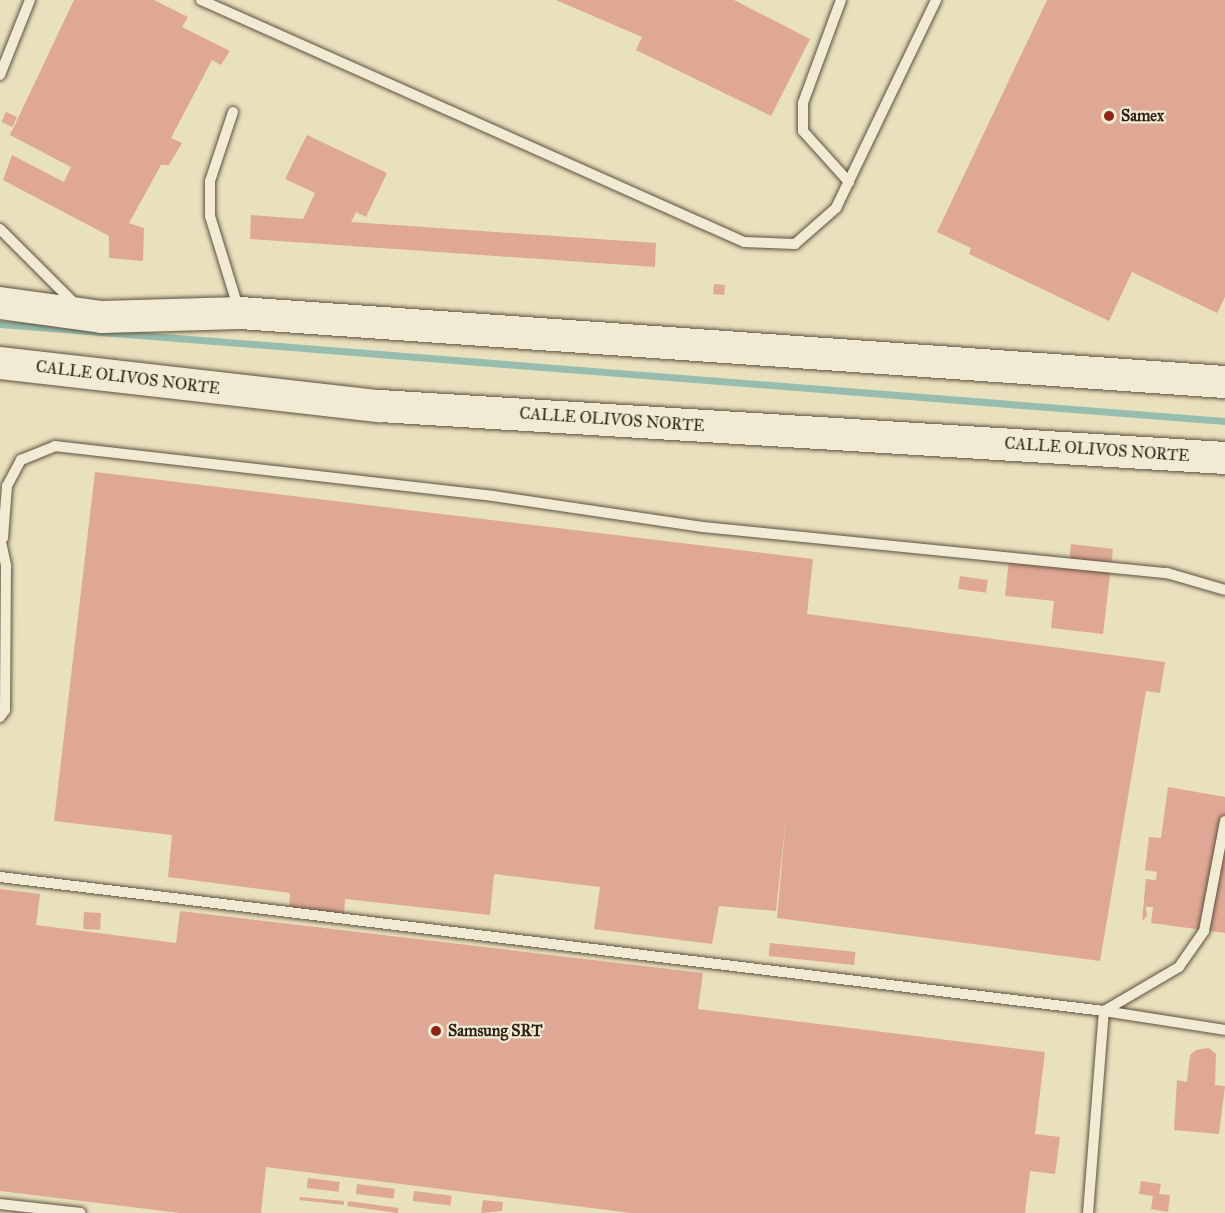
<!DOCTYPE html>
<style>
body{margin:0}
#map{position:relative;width:1225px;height:1213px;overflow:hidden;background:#e9e0bd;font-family:"IM FELL Great Primer",serif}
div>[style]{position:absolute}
.stream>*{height:7px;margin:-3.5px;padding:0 3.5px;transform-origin:3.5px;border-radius:3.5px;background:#97bdaf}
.building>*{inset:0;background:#dfa894;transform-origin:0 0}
.roads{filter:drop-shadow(0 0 2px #5e503f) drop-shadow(0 0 2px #5e503f)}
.service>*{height:10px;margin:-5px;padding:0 5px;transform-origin:5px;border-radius:5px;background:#f1ebd4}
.secondary>*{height:32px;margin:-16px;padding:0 16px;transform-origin:16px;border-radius:16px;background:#f1ebd4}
.dots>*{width:16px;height:16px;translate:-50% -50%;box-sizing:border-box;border:3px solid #f1ebd4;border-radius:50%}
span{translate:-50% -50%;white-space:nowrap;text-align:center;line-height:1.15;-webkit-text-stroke:4.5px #f1ebd4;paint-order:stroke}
.poi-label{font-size:16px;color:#2f2015;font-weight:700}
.left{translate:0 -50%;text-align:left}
.street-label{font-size:16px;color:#2f2015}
</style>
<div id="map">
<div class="stream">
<i style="left:0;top:324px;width:1229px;rotate:4.53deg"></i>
</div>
<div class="building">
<i style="clip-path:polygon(74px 0,154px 0,188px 17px,182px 27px,230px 51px,221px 65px,212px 60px,171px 138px,182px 143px,169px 165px,161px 165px,129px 223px,144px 228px,143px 261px,109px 258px,109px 236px,3px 180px,12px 155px,64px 182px,71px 167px,10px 135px)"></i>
<i style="clip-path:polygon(556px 0,734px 0,810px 39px,771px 116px,636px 50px,642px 37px)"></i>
<i style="clip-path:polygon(1047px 0,1225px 0,1225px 297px,1217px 313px,1132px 272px,1109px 321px,969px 254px,971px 248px,937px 232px)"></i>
<i style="left:6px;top:112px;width:12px;height:11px;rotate:24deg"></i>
<i style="clip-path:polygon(307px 135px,387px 173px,366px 217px,356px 212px,351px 222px,656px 243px,655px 267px,250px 239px,251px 215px,303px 219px,315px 193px,285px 179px)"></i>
<i style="left:714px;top:284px;width:11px;height:10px;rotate:5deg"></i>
<i style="clip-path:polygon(95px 472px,813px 559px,807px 614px,1165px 662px,1160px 693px,1146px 691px,1100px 961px,777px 918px,786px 818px,776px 911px,719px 906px,712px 944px,594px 929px,600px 887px,494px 874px,490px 915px,345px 899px,344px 917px,289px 912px,290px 893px,168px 877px,172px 835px,54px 821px)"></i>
<i style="clip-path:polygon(1071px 544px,1113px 549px,1103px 634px,1051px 628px,1054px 601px,1005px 596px,1009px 560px,1069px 567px)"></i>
<i style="left:960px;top:576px;width:28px;height:13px;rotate:8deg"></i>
<i style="clip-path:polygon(1168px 787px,1225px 797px,1225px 933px,1151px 923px,1153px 907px,1146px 907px,1147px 916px,1142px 921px,1146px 879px,1156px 880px,1157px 872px,1145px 870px,1149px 837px,1161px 838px)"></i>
<i style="clip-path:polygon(0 889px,40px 894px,36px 925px,176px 943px,180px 911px,703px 973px,698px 1009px,1045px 1052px,1035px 1134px,1060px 1137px,1055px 1174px,1030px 1171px,1025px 1213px,631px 1213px,266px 1167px,261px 1213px,180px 1213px,0 1191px)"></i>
<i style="left:84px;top:912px;width:17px;height:17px;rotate:3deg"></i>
<i style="left:770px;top:943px;width:86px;height:13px;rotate:6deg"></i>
<i style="clip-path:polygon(1209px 1048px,1216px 1054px,1215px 1085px,1225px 1086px,1219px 1134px,1174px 1130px,1177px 1080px,1187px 1082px,1190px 1055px,1196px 1050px)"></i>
<i style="left:308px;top:1178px;width:32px;height:10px;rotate:7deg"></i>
<i style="clip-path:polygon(1141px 1181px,1161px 1184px,1159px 1194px,1170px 1195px,1168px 1212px,1151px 1209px,1153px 1196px,1139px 1194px)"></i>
<i style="left:357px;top:1184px;width:38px;height:10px;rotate:7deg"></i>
<i style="left:414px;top:1191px;width:38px;height:10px;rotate:7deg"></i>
<i style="clip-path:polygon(300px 1197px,344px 1201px,344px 1205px,299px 1200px)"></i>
<i style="clip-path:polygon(483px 1200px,503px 1202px,502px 1211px,481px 1213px)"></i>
<i style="left:348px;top:1201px;width:51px;height:5px;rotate:8deg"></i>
</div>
<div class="roads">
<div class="service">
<i style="left:201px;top:0;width:594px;rotate:24.02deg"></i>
<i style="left:744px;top:242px;width:51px;rotate:2.2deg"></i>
<i style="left:795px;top:244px;width:55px;rotate:-41.3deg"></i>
<i style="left:836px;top:208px;width:231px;rotate:-64.3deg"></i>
<i style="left:841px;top:0;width:110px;rotate:110.3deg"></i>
<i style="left:803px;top:103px;width:28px;rotate:90deg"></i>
<i style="left:803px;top:131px;width:69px;rotate:48deg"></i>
<i style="left:0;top:75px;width:81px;rotate:-68.2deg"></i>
<i style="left:233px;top:112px;width:73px;rotate:108.4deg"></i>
<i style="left:210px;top:181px;width:35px;rotate:90deg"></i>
<i style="left:210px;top:216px;width:98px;rotate:72.9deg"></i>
<i style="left:0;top:229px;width:107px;rotate:45deg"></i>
<i style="left:0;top:537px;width:30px;rotate:78deg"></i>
<i style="left:6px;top:566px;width:144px;rotate:90.4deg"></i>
<i style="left:5px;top:710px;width:9px;rotate:126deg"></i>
<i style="left:3px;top:538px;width:52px;rotate:-85.6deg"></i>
<i style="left:7px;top:486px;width:30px;rotate:-62deg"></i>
<i style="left:21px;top:460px;width:37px;rotate:-22deg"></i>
<i style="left:55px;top:446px;width:441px;rotate:6.5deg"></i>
<i style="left:493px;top:496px;width:212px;rotate:8.4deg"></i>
<i style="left:703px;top:527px;width:466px;rotate:5.7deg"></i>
<i style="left:1167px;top:573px;width:60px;rotate:16.3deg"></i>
<i style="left:0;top:877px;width:1112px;rotate:6.92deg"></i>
<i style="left:1104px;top:1011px;width:122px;rotate:8.9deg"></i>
<i style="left:0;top:1204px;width:81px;rotate:6.4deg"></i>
<i style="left:1088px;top:1213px;width:203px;rotate:-85.5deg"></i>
<i style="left:1104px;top:1011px;width:87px;rotate:-30.4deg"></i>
<i style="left:1179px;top:967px;width:44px;rotate:-55.2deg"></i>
<i style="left:1204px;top:931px;width:112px;rotate:-79.2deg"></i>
</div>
<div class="secondary">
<i style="left:0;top:303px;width:103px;rotate:7.8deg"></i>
<i style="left:102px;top:317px;width:138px;rotate:-1.7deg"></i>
<i style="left:240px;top:313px;width:987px;rotate:4.01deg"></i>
<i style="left:0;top:363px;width:382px;rotate:6.5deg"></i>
<i style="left:380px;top:406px;width:847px;rotate:3.52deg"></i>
</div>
</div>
<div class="dots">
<i style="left:1109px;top:116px;background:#8f2418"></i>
<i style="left:436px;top:1031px;background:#8f2418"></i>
</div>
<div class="poi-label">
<span class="left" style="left:1121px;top:116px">Samex</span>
<span class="left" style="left:448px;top:1031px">Samsung SRT</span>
</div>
<div class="street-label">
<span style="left:128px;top:378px;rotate:7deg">CALLE OLIVOS NORTE</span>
<span style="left:612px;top:420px;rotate:4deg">CALLE OLIVOS NORTE</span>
<span style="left:1097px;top:450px;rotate:4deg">CALLE OLIVOS NORTE</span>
</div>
</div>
